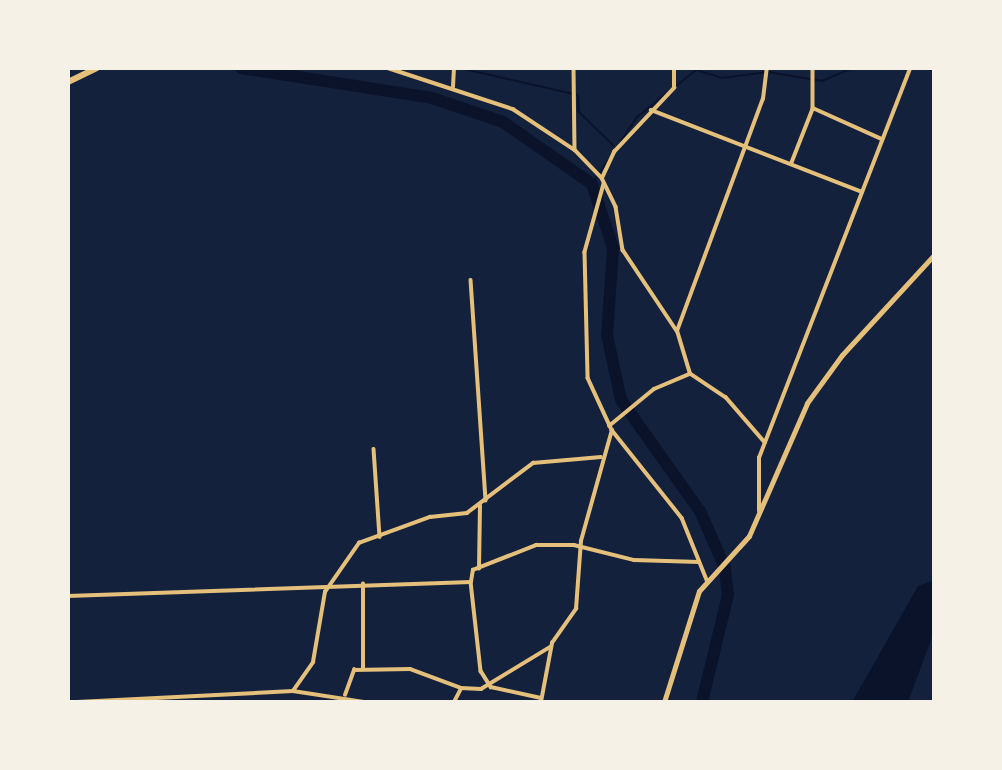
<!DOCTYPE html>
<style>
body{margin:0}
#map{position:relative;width:1002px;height:770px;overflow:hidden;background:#14213d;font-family:"Source Sans 3",sans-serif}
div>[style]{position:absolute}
.water>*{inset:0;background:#0b132b}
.stream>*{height:2px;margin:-1px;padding:0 1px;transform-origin:1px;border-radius:1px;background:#0b132b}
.river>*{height:12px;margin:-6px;padding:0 6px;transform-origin:6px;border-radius:6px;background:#0b132b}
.minor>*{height:3.5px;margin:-1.75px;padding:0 1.75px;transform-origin:1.75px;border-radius:1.75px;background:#e5c07b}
.secondary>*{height:5px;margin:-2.5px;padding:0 2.5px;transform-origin:2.5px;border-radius:2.5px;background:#e5c07b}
.motorway>*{height:6px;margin:-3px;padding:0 3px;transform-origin:3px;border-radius:3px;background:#e5c07b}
span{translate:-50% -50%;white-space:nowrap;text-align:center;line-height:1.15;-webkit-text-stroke:5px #f6f1e7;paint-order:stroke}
.frame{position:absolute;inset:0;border:70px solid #f6f1e7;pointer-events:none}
</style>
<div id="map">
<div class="water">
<i style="clip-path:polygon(934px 580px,934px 632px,908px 702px,852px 702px,918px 586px)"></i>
</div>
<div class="stream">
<i style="left:460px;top:68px;width:121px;rotate:12.9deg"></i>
<i style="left:578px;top:95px;width:17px;rotate:87deg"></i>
<i style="left:579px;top:112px;width:49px;rotate:44.2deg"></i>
<i style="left:592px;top:184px;width:81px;rotate:-56.1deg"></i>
<i style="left:637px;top:117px;width:75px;rotate:-38.5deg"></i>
<i style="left:696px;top:70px;width:27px;rotate:17deg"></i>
<i style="left:722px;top:78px;width:46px;rotate:-7.4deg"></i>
<i style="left:768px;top:72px;width:55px;rotate:9.5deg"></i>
<i style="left:822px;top:81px;width:33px;rotate:-23deg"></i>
</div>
<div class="river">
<i style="left:241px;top:68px;width:193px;rotate:8.9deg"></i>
<i style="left:432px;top:98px;width:75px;rotate:18.7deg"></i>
<i style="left:503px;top:122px;width:108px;rotate:34.9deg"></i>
<i style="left:592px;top:184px;width:67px;rotate:71.8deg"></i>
<i style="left:613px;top:248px;width:87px;rotate:93.9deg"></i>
<i style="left:607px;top:335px;width:66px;rotate:77.8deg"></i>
<i style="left:621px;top:400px;width:136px;rotate:54.6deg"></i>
<i style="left:700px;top:511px;width:62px;rotate:66.3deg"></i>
<i style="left:725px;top:568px;width:27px;rotate:84deg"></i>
<i style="left:728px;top:595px;width:110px;rotate:103.7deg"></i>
</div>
<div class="minor">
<i style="left:388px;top:68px;width:132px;rotate:18.2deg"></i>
<i style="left:513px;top:109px;width:74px;rotate:33.5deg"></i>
<i style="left:575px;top:150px;width:39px;rotate:46deg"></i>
<i style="left:602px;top:178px;width:32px;rotate:64deg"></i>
<i style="left:616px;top:207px;width:44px;rotate:80.8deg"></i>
<i style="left:623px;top:250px;width:97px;rotate:56.3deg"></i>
<i style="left:574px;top:68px;width:82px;rotate:89.3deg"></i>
<i style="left:813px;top:68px;width:40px;rotate:90deg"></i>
<i style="left:813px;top:108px;width:76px;rotate:24.2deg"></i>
<i style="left:453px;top:87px;width:19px;rotate:-87deg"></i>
<i style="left:651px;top:110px;width:226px;rotate:21.2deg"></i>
<i style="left:791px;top:164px;width:60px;rotate:-68.6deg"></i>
<i style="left:602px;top:178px;width:29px;rotate:-65deg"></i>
<i style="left:614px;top:152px;width:88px;rotate:-46.8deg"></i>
<i style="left:674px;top:88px;width:20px;rotate:-90deg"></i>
<i style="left:604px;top:184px;width:71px;rotate:105.6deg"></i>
<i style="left:585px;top:252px;width:126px;rotate:88.6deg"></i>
<i style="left:588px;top:378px;width:57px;rotate:65.2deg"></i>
<i style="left:612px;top:430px;width:112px;rotate:51.5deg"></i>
<i style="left:682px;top:518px;width:67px;rotate:68deg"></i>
<i style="left:471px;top:280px;width:221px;rotate:86.1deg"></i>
<i style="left:609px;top:426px;width:58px;rotate:-39.4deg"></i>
<i style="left:654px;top:389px;width:39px;rotate:-23deg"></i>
<i style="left:765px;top:443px;width:60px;rotate:-130.9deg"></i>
<i style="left:726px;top:398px;width:43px;rotate:-146.3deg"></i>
<i style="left:690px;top:374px;width:45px;rotate:-106.8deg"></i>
<i style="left:677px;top:331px;width:247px;rotate:-69.7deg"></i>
<i style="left:763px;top:99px;width:31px;rotate:-83deg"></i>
<i style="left:374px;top:449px;width:88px;rotate:86.1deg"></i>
<i style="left:759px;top:511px;width:53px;rotate:-90deg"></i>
<i style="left:759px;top:458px;width:418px;rotate:-68.8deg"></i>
<i style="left:479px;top:569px;width:63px;rotate:-89.1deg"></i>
<i style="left:471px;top:582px;width:90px;rotate:83.6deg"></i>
<i style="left:481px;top:671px;width:19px;rotate:58deg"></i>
<i style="left:491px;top:687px;width:51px;rotate:12.4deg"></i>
<i style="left:68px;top:596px;width:403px;rotate:-2deg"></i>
<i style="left:471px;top:582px;width:12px;rotate:-81deg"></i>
<i style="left:473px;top:570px;width:68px;rotate:-21.6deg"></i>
<i style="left:536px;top:545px;width:38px"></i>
<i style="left:574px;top:545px;width:62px;rotate:14deg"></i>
<i style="left:634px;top:560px;width:65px;rotate:1.8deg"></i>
<i style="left:363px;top:669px;width:85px;rotate:-90deg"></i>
<i style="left:293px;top:691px;width:35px;rotate:-55deg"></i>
<i style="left:313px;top:662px;width:71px;rotate:-80.3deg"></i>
<i style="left:325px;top:592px;width:60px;rotate:-55.2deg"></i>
<i style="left:359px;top:543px;width:76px;rotate:-20.1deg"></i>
<i style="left:430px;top:517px;width:37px;rotate:-6deg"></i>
<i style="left:467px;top:513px;width:83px;rotate:-37.1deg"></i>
<i style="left:533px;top:463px;width:68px;rotate:-5deg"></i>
<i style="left:345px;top:695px;width:27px;rotate:-70deg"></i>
<i style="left:354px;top:670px;width:56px;rotate:-1deg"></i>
<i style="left:410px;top:669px;width:54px;rotate:20.4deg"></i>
<i style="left:461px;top:688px;width:20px;rotate:3deg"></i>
<i style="left:481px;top:689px;width:81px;rotate:-31.3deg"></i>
<i style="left:77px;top:702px;width:216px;rotate:-2.9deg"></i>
<i style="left:293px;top:691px;width:73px;rotate:8.7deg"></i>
<i style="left:454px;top:702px;width:15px;rotate:-62deg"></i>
<i style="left:541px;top:702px;width:60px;rotate:-79.4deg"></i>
<i style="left:552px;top:643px;width:42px;rotate:-54.8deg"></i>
<i style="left:576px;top:609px;width:68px;rotate:-85.8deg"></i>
<i style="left:581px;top:541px;width:115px;rotate:-74.4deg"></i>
</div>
<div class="secondary">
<i style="left:664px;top:702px;width:116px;rotate:-72.5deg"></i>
<i style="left:699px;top:591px;width:74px;rotate:-47.7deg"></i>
<i style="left:749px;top:536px;width:145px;rotate:-66.4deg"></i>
<i style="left:807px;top:403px;width:59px;rotate:-53.9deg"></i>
<i style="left:842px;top:355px;width:136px;rotate:-47.4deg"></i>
</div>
<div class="motorway">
<i style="left:68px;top:82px;width:32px;rotate:-26deg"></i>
</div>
<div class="frame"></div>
</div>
